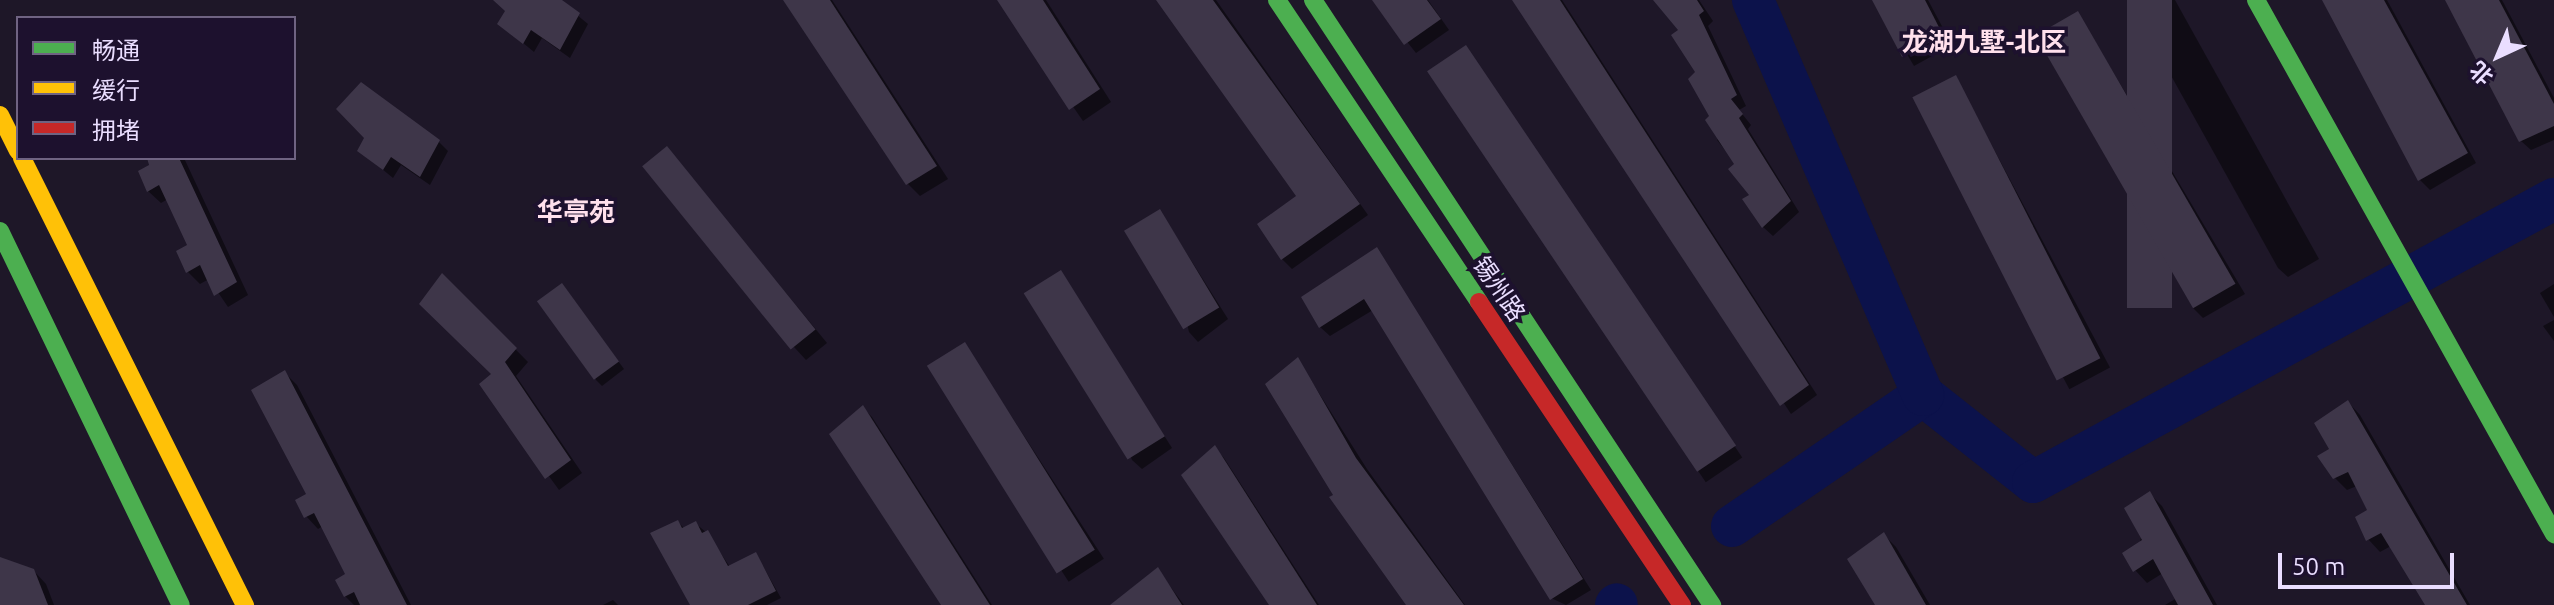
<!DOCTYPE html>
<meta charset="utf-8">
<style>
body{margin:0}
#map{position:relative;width:2554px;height:605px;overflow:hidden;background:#1e1728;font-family:Ubuntu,"Noto Sans SC",sans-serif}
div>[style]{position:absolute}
.shadow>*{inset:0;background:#0007;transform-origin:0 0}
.river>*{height:42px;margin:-21px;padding:0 21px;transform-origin:21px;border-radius:21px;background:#0c124b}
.building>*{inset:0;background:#3e3649;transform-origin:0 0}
.fast>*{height:18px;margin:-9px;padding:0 9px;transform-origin:9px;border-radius:9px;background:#4caf50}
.slow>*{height:18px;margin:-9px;padding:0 9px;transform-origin:9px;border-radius:9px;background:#ffc107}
.jam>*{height:18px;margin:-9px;padding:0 9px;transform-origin:9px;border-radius:9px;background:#c62828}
span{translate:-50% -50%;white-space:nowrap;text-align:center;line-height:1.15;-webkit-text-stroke:7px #1d112e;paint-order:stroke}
.street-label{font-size:24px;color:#eadeff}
.neighbourhood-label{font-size:26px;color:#ffe0ec;font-weight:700}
.legend{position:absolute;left:16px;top:16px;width:280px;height:144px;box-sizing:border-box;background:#1d112e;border:2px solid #6f6382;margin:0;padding:10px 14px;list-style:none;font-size:24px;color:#eadeff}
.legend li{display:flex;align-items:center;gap:16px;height:40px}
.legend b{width:40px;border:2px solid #6f6382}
.north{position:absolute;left:2458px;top:16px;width:80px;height:80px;-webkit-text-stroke:6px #1d112e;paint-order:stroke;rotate:224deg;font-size:22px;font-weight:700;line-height:32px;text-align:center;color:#eadeff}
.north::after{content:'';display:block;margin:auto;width:28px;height:36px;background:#eadeff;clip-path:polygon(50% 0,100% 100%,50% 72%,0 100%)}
.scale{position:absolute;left:2278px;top:553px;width:176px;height:36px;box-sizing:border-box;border:4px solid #eadeff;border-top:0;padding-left:10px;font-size:24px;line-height:28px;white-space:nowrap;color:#eadeff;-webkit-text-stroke:6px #1d112e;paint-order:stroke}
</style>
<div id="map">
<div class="shadow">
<i style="clip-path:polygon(496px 0,559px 0,588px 24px,570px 58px,542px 38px,534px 52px,500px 24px,507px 11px)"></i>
<i style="clip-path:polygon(786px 0,832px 0,948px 179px,920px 196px,908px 184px)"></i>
<i style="clip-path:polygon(999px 0,1046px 0,1111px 102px,1083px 121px)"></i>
<i style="clip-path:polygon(1159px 0,1216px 0,1368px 215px,1292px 269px,1282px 259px,1298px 196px)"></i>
<i style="clip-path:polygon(1374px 0,1428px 0,1449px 30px,1416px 53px)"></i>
<i style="clip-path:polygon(1518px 0,1562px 0,1817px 395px,1791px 414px)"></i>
<i style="clip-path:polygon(1656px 0,1699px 0,1713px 21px,1708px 26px,1746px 106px,1739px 110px,1751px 125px,1748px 129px,1799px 212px,1773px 236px,1763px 227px,1737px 165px,1717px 140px,1721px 136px,1681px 31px)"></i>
<i style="clip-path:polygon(1875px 0,1928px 0,1952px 45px,1914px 66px)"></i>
<i style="clip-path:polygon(2129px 0,2175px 0,2319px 259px,2288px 277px,2278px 268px)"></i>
<i style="clip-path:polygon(2324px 0,2387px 0,2476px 163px,2430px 190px,2420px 180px)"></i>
<i style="clip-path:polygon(2447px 0,2502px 0,2554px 98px,2554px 140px,2531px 150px,2521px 141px)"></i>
<i style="clip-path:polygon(2078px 13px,2245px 294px,2203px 318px,2193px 308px)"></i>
<i style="left:1466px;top:48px;width:494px;height:44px;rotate:56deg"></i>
<i style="left:1956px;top:78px;width:328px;height:46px;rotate:62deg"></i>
<i style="clip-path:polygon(438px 141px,448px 151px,430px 185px,401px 165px,393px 178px,359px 150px)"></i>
<i style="clip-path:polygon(667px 148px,827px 343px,806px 360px,794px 347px)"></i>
<i style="clip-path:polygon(149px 158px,184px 158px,248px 295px,228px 307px,209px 279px,200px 284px,188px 272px,178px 252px,190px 246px,168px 199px,161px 203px,148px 191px)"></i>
<i style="clip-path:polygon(1160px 211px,1228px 319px,1198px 342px,1189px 332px)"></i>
<i style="clip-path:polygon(1377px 250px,1591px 590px,1566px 605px,1551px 598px,1373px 310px,1330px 336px,1320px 327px)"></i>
<i style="clip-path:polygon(1061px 273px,1172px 448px,1142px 469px,1132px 460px)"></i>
<i style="clip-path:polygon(443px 276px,528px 362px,516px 376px,582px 473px,559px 490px,482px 384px,494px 374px)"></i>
<i style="clip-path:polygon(2554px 284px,2554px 317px,2540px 293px)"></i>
<i style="clip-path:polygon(562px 285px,624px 369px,602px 386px,596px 380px)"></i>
<i style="clip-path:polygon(2554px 320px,2554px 341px,2543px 326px)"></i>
<i style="left:965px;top:345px;width:255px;height:42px;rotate:57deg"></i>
<i style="clip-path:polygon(1298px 360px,1367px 469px,1465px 605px,1409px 605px,1336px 495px)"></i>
<i style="clip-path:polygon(285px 373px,297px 385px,411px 605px,354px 605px,345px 596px,348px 575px,323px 526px,318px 529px,306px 516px,308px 495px)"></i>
<i style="clip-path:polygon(2348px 402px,2360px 415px,2470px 605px,2426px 605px,2391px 546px,2380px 552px,2368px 539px,2370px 511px,2357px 486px,2347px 490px,2335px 478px,2331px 450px)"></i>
<i style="clip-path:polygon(863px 408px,872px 417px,992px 605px,943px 605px)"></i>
<i style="clip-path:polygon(1215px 448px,1224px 458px,1319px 605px,1271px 605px)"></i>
<i style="clip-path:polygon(2149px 493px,2162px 506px,2217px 605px,2165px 605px,2177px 598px,2163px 573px,2147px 583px,2135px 570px)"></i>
<i style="clip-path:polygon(678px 522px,685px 529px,695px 523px,707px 533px,730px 567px,756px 554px,781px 598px,767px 605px,692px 605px)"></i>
<i style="clip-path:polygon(1884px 535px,1896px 547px,1930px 605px,1877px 605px)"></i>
<i style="clip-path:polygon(0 559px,33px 570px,46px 584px,54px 605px,0 605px)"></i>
<i style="clip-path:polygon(1158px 570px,1184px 605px,1133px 605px)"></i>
<i style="clip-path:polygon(613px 600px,618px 605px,603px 605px)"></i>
</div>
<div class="river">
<i style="left:1923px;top:395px;width:140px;rotate:38.3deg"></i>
<i style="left:2033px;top:482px;width:593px;rotate:-28.51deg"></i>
<i style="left:1732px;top:526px;width:232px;rotate:-34.4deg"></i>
<i style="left:1923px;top:395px;width:430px;rotate:-113.3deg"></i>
<i style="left:1616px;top:605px;width:1px;rotate:-45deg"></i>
</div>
<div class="building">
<i style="clip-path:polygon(493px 0,562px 0,580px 13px,560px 50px,531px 30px,523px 44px,497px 24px,505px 11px)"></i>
<i style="clip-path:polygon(783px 0,830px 0,937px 166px,906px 185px)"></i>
<i style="clip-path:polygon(997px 0,1043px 0,1100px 89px,1069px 110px)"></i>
<i style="clip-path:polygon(1156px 0,1213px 0,1360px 204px,1281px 260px,1257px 224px,1296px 196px)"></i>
<i style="clip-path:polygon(1372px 0,1427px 0,1441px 19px,1404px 45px)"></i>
<i style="clip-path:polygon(1512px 0,1560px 0,1809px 385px,1780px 406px)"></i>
<i style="clip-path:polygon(1653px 0,1697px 0,1704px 11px,1699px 15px,1737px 95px,1731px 99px,1743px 114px,1739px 118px,1791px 201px,1762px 228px,1742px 199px,1749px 195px,1728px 169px,1734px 164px,1705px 120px,1709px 116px,1688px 79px,1695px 72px,1671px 35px,1678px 30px)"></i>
<i style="clip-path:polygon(1872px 0,1925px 0,1943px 35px,1902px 57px)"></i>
<i style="left:2127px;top:0;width:45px;height:308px"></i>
<i style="clip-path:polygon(2322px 0,2384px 0,2468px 153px,2418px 181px)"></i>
<i style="clip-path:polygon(2445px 0,2499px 0,2554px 104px,2554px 126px,2519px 142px)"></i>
<i style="left:2078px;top:11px;width:315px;height:49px;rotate:60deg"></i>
<i style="left:1466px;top:45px;width:483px;height:47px;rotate:56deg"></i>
<i style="left:1956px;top:75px;width:318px;height:49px;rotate:63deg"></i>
<i style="clip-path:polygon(361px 82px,440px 140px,420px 177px,391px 157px,383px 170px,357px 151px,364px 138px,336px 109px)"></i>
<i style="left:667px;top:146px;width:236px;height:32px;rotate:51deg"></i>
<i style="clip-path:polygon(147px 158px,179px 158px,237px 282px,214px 296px,200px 265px,186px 273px,176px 251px,187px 245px,159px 185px,147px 192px,138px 171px,149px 165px)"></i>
<i style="left:1160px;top:209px;width:115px;height:42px;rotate:59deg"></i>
<i style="clip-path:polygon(1377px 247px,1583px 579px,1550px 600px,1364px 299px,1319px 328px,1301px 297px)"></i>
<i style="left:1061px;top:270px;width:196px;height:44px;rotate:58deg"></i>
<i style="clip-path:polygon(442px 273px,517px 348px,505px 362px,571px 460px,545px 479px,479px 384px,491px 374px,419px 304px)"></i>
<i style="left:562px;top:283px;width:97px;height:31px;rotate:54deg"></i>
<i style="left:965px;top:342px;width:245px;height:45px;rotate:58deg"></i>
<i style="clip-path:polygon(1298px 357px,1356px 458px,1464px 605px,1406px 605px,1329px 497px,1333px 495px,1265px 384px)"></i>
<i style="clip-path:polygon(285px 370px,407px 605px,360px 605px,354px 592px,344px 597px,335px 580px,345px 574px,314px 513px,304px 518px,295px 500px,306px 494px,251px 390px)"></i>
<i style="clip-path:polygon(2348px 400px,2467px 605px,2425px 605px,2381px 533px,2366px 541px,2355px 517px,2367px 510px,2348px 472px,2333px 479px,2317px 456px,2329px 449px,2314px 423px)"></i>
<i style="clip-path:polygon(863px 405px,990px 605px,941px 605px,829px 434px)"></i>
<i style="clip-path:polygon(1215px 445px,1317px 605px,1269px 605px,1181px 475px)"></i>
<i style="clip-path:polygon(2150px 491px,2213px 605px,2178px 605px,2153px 559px,2133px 572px,2122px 553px,2142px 540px,2124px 508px)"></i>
<i style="clip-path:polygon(678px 520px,682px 528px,696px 521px,702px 533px,708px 530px,728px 566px,756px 552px,776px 591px,748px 605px,690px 605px,650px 533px)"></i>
<i style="clip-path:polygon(1884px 532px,1926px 605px,1875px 605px,1847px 559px)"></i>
<i style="clip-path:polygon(0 557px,34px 569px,48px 605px,0 605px)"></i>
<i style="clip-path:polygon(1158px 567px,1182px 605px,1110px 605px)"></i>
</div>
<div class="fast">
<i style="left:1277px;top:0;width:363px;rotate:56.2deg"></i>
<i style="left:1313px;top:0;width:725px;rotate:56.59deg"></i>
<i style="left:2256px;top:0;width:612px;rotate:60.84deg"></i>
<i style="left:0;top:231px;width:415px;rotate:64.2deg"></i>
</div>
<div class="slow">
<i style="left:0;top:115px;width:40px;rotate:63.4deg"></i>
<i style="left:22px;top:158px;width:500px;rotate:63.5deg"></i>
</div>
<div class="jam">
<i style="left:1479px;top:302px;width:365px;rotate:56.2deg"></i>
</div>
<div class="street-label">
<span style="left:1499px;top:289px;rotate:56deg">锡州路</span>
</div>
<div class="neighbourhood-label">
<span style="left:1984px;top:42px">龙湖九墅-北区</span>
<span style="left:576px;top:212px">华亭苑</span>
</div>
<ul class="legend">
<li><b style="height:10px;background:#4caf50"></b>畅通</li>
<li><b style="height:10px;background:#ffc107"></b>缓行</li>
<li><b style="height:10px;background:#c62828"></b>拥堵</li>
</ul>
<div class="north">北</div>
<div class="scale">50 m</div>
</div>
